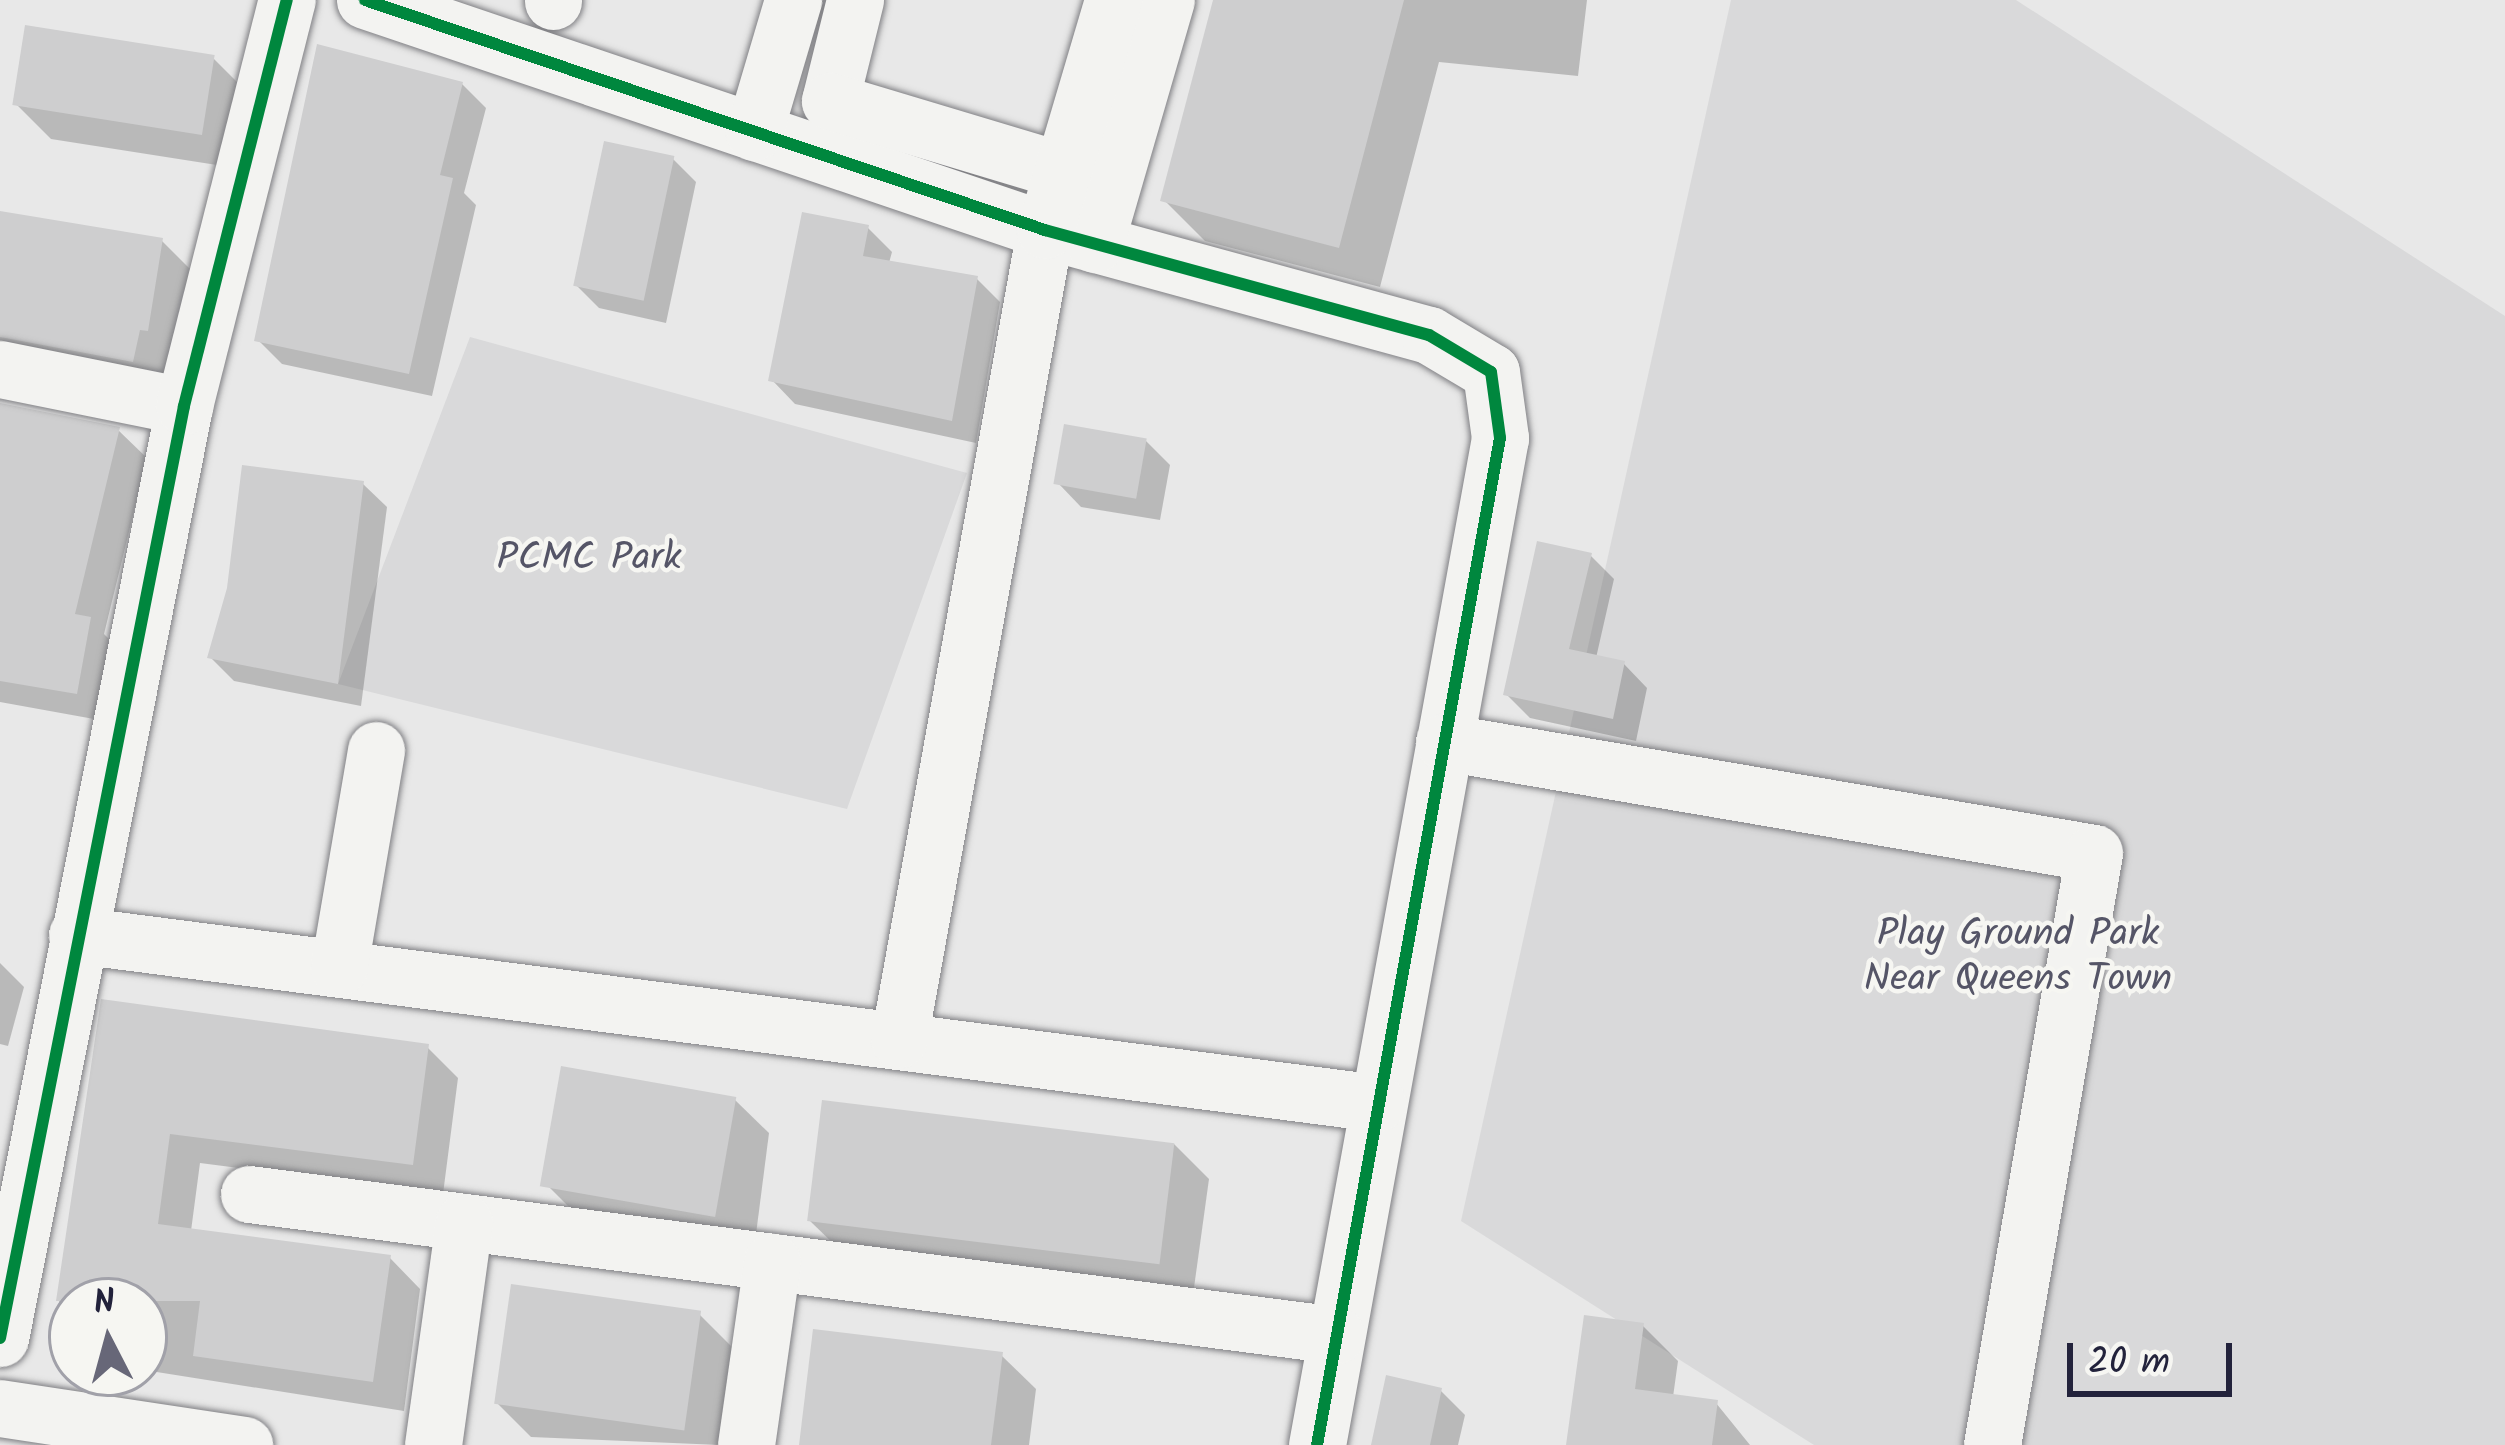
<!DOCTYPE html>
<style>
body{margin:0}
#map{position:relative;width:2505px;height:1445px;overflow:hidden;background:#e8e8e8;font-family:Kalam,sans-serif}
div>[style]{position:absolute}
.green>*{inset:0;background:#d9d9da}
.shadow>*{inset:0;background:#0003}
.building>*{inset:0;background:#cececf;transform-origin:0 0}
.roads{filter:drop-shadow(0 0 3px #808084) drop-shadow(0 0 3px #808084)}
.minor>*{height:57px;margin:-28.5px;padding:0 28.5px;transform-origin:28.5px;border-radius:28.5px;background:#f3f3f1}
.cycleway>*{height:12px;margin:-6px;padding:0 6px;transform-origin:6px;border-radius:6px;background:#00873e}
span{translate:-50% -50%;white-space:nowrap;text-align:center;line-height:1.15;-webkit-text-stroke:9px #f6f6f2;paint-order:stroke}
.park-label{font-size:39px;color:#555567}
.north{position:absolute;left:48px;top:1277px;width:120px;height:120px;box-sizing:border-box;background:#f6f6f2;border:3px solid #a1a1a9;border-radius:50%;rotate:354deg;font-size:33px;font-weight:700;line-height:48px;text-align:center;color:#22223b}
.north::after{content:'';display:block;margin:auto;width:42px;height:54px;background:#676778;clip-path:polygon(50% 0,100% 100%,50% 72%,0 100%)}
.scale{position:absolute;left:2067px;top:1343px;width:165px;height:54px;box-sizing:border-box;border:6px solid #22223b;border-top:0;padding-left:15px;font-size:36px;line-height:42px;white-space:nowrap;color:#22223b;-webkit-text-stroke:9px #f6f6f2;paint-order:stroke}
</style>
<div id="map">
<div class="green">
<i style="clip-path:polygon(1731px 0,2016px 0,2505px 316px,2505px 1445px,1814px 1445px,1461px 1221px)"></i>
<i style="clip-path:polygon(470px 337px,967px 473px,847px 809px,338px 684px)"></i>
</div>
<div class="shadow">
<i style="clip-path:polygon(1216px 0,1587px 0,1578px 76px,1439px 62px,1380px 287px,1205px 241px,1164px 200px)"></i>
<i style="clip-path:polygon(213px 58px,248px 93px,236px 168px,51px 139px,16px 104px)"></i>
<i style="clip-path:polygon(462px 84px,486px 108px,464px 193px,476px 205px,432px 396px,282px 364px,258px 340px)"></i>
<i style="clip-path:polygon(673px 159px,696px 182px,666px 323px,599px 308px,575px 284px)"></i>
<i style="clip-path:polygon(0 214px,162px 241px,197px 276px,167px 395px,0 361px)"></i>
<i style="clip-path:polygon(868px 228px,892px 252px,889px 263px,976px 278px,1000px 302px,976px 443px,795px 404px,772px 380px)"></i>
<i style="clip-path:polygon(0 406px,118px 430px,147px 458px,104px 634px,118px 648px,105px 721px,0 702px)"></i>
<i style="clip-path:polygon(1146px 441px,1170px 465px,1160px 520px,1081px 507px,1058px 483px)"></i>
<i style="clip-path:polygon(363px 484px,387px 507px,361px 706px,234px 681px,210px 657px)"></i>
<i style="clip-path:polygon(1590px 555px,1614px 579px,1596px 658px,1624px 664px,1647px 688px,1636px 741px,1530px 718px,1506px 694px)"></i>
<i style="clip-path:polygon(0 963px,24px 987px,8px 1046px,0 1044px)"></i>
<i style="clip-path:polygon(103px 1003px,427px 1047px,458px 1078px,443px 1194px,200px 1163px,191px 1231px,390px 1258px,420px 1289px,404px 1411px,144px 1370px,144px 1301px,72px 1301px,72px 1348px,55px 1330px)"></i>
<i style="clip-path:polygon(734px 1099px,769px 1133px,755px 1242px,583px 1221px,548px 1186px)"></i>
<i style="clip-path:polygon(1174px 1144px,1209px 1179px,1193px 1295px,844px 1254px,809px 1220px)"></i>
<i style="clip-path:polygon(700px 1315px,735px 1350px,720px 1445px,531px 1437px,496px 1402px)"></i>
<i style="clip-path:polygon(1643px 1326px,1678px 1361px,1673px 1397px,1716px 1403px,1750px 1445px,1569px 1445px)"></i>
<i style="clip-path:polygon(1001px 1355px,1036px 1389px,1029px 1445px,802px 1445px)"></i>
<i style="clip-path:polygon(1441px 1391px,1465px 1415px,1458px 1445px,1374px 1445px)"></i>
</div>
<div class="building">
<i style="clip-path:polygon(1213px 0,1404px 0,1339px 248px,1160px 201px)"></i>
<i style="left:25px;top:25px;width:192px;height:81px;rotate:9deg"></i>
<i style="clip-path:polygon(317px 44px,463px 82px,440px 175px,453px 178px,409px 374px,254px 341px)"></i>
<i style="left:604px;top:141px;width:72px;height:148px;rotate:12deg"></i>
<i style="clip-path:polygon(0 211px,163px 238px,148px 331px,140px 330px,133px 362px,0 337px)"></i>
<i style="clip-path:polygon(802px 212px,869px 225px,863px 256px,978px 276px,952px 421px,768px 381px)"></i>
<i style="clip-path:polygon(0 403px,120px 427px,75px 614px,91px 617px,77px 694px,0 681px)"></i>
<i style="left:1064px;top:424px;width:84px;height:61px;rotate:10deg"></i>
<i style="clip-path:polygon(242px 465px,364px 481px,338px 684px,207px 658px,227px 588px)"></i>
<i style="clip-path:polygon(1537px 541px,1592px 553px,1569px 649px,1625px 661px,1613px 719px,1503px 695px)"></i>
<i style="clip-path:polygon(101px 999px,429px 1044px,413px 1165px,170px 1134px,158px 1224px,391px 1255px,373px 1382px,193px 1356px,200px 1301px,56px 1301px)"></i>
<i style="left:561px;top:1066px;width:178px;height:122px;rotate:10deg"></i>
<i style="left:822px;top:1100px;width:355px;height:122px;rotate:7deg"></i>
<i style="left:511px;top:1284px;width:192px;height:121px;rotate:8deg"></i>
<i style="clip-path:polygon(1584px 1315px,1644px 1323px,1635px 1389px,1718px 1400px,1712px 1445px,1566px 1445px)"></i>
<i style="clip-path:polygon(813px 1329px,1003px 1352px,991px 1445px,799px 1445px)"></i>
<i style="clip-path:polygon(1386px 1375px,1442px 1388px,1430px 1445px,1371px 1445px)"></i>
</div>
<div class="roads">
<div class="minor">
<i style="left:365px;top:0;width:718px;rotate:18.69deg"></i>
<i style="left:1045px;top:230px;width:398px;rotate:15.3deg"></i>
<i style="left:1429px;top:335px;width:72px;rotate:30.8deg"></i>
<i style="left:1491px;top:372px;width:67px;rotate:82.2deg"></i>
<i style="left:1500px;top:438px;width:1023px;rotate:100.3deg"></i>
<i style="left:855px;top:0;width:104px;rotate:103.9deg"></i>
<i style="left:830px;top:101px;width:243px;rotate:16.7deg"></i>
<i style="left:553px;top:1px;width:1px;rotate:-90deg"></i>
<i style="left:754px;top:132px;width:138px;rotate:-73.5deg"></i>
<i style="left:1095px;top:244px;width:254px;rotate:-73.8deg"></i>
<i style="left:0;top:369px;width:188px;rotate:11.4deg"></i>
<i style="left:1444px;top:742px;width:659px;rotate:9.69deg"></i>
<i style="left:2094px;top:853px;width:601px;rotate:99.78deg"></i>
<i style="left:77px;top:935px;width:1311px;rotate:7.36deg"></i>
<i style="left:339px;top:967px;width:220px;rotate:-80.3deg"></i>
<i style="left:899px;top:1039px;width:822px;rotate:-79.77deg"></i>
<i style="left:1045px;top:230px;width:240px;rotate:-73.5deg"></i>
<i style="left:249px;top:1194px;width:1096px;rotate:7.39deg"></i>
<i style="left:0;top:1338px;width:950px;rotate:-78.83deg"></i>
<i style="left:184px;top:406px;width:419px;rotate:-75.8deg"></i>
<i style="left:0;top:1408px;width:247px;rotate:8.6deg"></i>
<i style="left:433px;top:1445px;width:225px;rotate:-82.1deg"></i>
<i style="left:746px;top:1445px;width:185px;rotate:-81.9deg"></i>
</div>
</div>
<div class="cycleway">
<i style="left:365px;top:0;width:718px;rotate:18.69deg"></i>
<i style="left:1045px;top:230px;width:398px;rotate:15.3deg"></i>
<i style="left:1429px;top:335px;width:72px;rotate:30.8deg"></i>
<i style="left:1491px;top:372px;width:67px;rotate:82.2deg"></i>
<i style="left:1500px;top:438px;width:1023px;rotate:100.3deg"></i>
<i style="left:0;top:1338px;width:950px;rotate:-78.83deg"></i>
<i style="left:184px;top:406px;width:419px;rotate:-75.8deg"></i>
</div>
<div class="park-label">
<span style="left:589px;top:559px">PCMC Park</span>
<span style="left:2018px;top:958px">Play Ground Park<br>Near Queens Town</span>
</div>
<div class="north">N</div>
<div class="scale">20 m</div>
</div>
